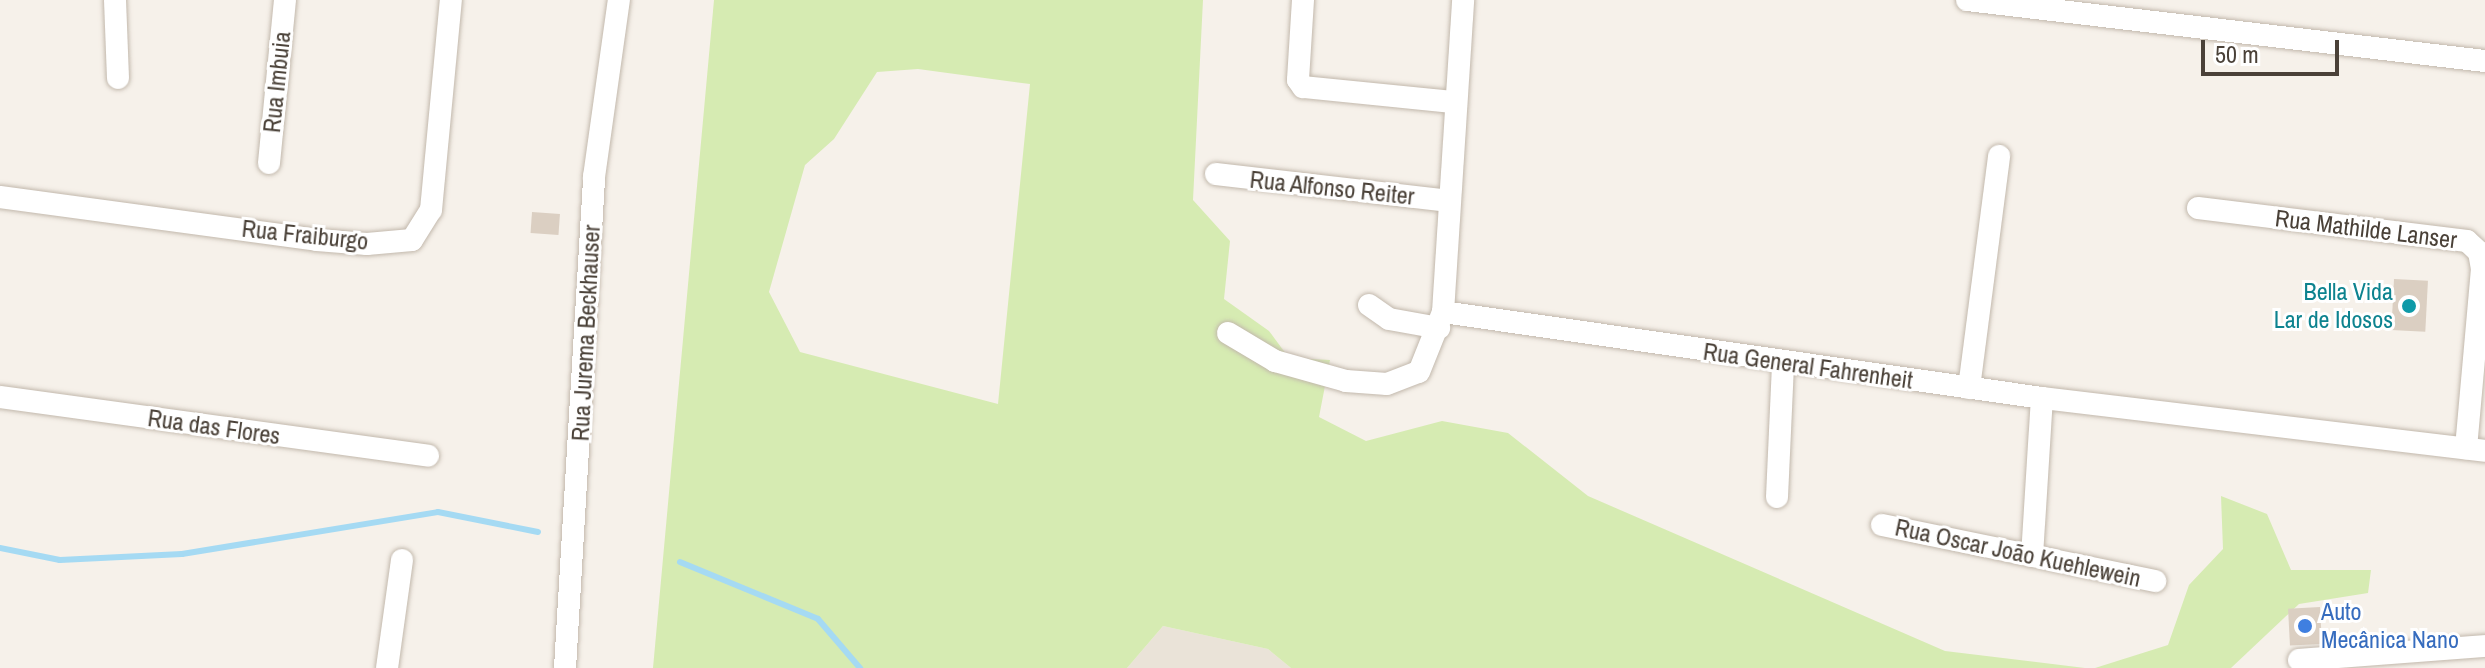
<!DOCTYPE html>
<meta charset="utf-8">
<style>
body{margin:0}
#map{position:relative;width:2485px;height:668px;overflow:hidden;background:#f6f1ea;font-family:"Archivo Narrow",sans-serif}
div>[style]{position:absolute}
.residential>*{inset:0;background:#eae3d8}
.green>*{inset:0;background:#d6ebb2}
.stream>*{height:6px;margin:-3px;padding:0 3px;transform-origin:3px;border-radius:3px;background:#a5daf3}
.building>*{inset:0;background:#dbcfc2;transform-origin:0 0}
.roads{filter:drop-shadow(0 0 2px #c2b8ac) drop-shadow(0 0 2px #c2b8ac)}
.minor>*{height:22px;margin:-11px;padding:0 11px;transform-origin:11px;border-radius:11px;background:#fff}
.dots>*{width:22px;height:22px;translate:-50% -50%;box-sizing:border-box;border:4px solid #fff;border-radius:50%}
span{translate:-50% -50%;white-space:nowrap;text-align:center;line-height:1.15;-webkit-text-stroke:6px #fff;paint-order:stroke}
.street-label{font-size:24px;color:#4a4138}
.culture-label{font-size:24px;color:#0d838f}
.right{translate:-100% -50%;text-align:right}
.shop-label{font-size:24px;color:#366cbe}
.left{translate:0 -50%;text-align:left}
.scale{position:absolute;left:2201px;top:40px;width:138px;height:36px;box-sizing:border-box;border:4px solid #4a4138;border-top:0;padding-left:10px;font-size:24px;line-height:28px;white-space:nowrap;color:#4a4138;-webkit-text-stroke:6px #fff;paint-order:stroke}
</style>
<div id="map">
<div class="residential">
<i style="clip-path:polygon(1163px 626px,1268px 649px,1291px 668px,1127px 668px)"></i>
</div>
<div class="green">
<i style="clip-path:polygon(evenodd,714px 0,1203px 0,1193px 200px,1230px 241px,1224px 299px,1269px 331px,1289px 358px,1330px 360px,1319px 417px,1366px 441px,1442px 421px,1508px 433px,1588px 496px,1945px 651px,2085px 668px,1291px 668px,1268px 649px,1163px 626px,1127px 668px,653px 668px,714px 0,918px 69px,1030px 84px,998px 404px,800px 352px,769px 292px,805px 165px,834px 139px,877px 72px,918px 69px)"></i>
<i style="clip-path:polygon(2221px 496px,2267px 514px,2291px 570px,2371px 570px,2368px 593px,2299px 604px,2231px 668px,2095px 668px,2168px 645px,2189px 585px,2223px 549px)"></i>
</div>
<div class="stream">
<i style="left:0;top:548px;width:61px;rotate:11.3deg"></i>
<i style="left:60px;top:560px;width:122px;rotate:-2.8deg"></i>
<i style="left:182px;top:554px;width:259px;rotate:-9.3deg"></i>
<i style="left:438px;top:512px;width:102px;rotate:11.3deg"></i>
<i style="left:680px;top:562px;width:149px;rotate:22.4deg"></i>
<i style="left:818px;top:619px;width:65px;rotate:49.4deg"></i>
</div>
<div class="building">
<i style="left:532px;top:212px;width:28px;height:21px;rotate:4deg"></i>
<i style="left:2394px;top:279px;width:34px;height:51px;rotate:3deg"></i>
<i style="left:2320px;top:607px;width:37px;height:32px;rotate:87deg"></i>
</div>
<div class="roads">
<div class="minor">
<i style="left:115px;top:0;width:78px;rotate:87.8deg"></i>
<i style="left:1303px;top:0;width:80px;rotate:93.6deg"></i>
<i style="left:1298px;top:80px;width:9px;rotate:54deg"></i>
<i style="left:1303px;top:87px;width:152px;rotate:5.7deg"></i>
<i style="left:1967px;top:0;width:522px;rotate:6.72deg"></i>
<i style="left:269px;top:163px;width:164px;rotate:-84.4deg"></i>
<i style="left:1216px;top:174px;width:235px;rotate:6.6deg"></i>
<i style="left:0;top:197px;width:320px;rotate:7.7deg"></i>
<i style="left:317px;top:240px;width:50px;rotate:4.6deg"></i>
<i style="left:367px;top:244px;width:45px;rotate:-5.1deg"></i>
<i style="left:412px;top:240px;width:36px;rotate:-58deg"></i>
<i style="left:431px;top:210px;width:211px;rotate:-84.6deg"></i>
<i style="left:2198px;top:208px;width:271px;rotate:7deg"></i>
<i style="left:2467px;top:241px;width:16px;rotate:43deg"></i>
<i style="left:2479px;top:252px;width:17px;rotate:80deg"></i>
<i style="left:2482px;top:269px;width:180px;rotate:95.1deg"></i>
<i style="left:1369px;top:305px;width:24px;rotate:35deg"></i>
<i style="left:1389px;top:319px;width:51px;rotate:10.2deg"></i>
<i style="left:1443px;top:312px;width:605px;rotate:8.17deg"></i>
<i style="left:2042px;top:398px;width:446px;rotate:6.8deg"></i>
<i style="left:1228px;top:333px;width:55px;rotate:30.8deg"></i>
<i style="left:1275px;top:361px;width:74px;rotate:15.7deg"></i>
<i style="left:1346px;top:381px;width:41px;rotate:4.2deg"></i>
<i style="left:1387px;top:384px;width:34px;rotate:-21deg"></i>
<i style="left:1419px;top:372px;width:65px;rotate:-68.2deg"></i>
<i style="left:1443px;top:312px;width:313px;rotate:-86.3deg"></i>
<i style="left:1969px;top:388px;width:234px;rotate:-82.6deg"></i>
<i style="left:0;top:397px;width:432px;rotate:7.8deg"></i>
<i style="left:1777px;top:497px;width:134px;rotate:-87.4deg"></i>
<i style="left:1882px;top:525px;width:279px;rotate:11.6deg"></i>
<i style="left:2032px;top:556px;width:158px;rotate:-86.4deg"></i>
<i style="left:2299px;top:660px;width:187px;rotate:-4.3deg"></i>
<i style="left:387px;top:668px;width:109px;rotate:-82.1deg"></i>
<i style="left:565px;top:668px;width:492px;rotate:-86.6deg"></i>
<i style="left:594px;top:177px;width:179px;rotate:-82deg"></i>
</div>
</div>
<div class="dots">
<i style="left:2409px;top:306px;background:#0f9aa8"></i>
<i style="left:2305px;top:626px;background:#3f7fe0"></i>
</div>
<div class="street-label">
<span style="left:277px;top:82px;rotate:-84deg">Rua Imbuia</span>
<span style="left:1332px;top:188px;rotate:6deg">Rua Alfonso Reiter</span>
<span style="left:2366px;top:229px;rotate:7deg">Rua Mathilde Lanser</span>
<span style="left:305px;top:235px;rotate:6deg">Rua Fraiburgo</span>
<span style="left:586px;top:333px;rotate:-87deg">Rua Jurema Beckhauser</span>
<span style="left:1808px;top:366px;rotate:8deg">Rua General Fahrenheit</span>
<span style="left:214px;top:427px;rotate:8deg">Rua das Flores</span>
<span style="left:2018px;top:553px;rotate:12deg">Rua Oscar João Kuehlewein</span>
</div>
<div class="culture-label">
<span class="right" style="left:2393px;top:306px">Bella Vida<br>Lar de Idosos</span>
</div>
<div class="shop-label">
<span class="left" style="left:2321px;top:626px">Auto<br>Mecânica Nano</span>
</div>
<div class="scale">50 m</div>
</div>
